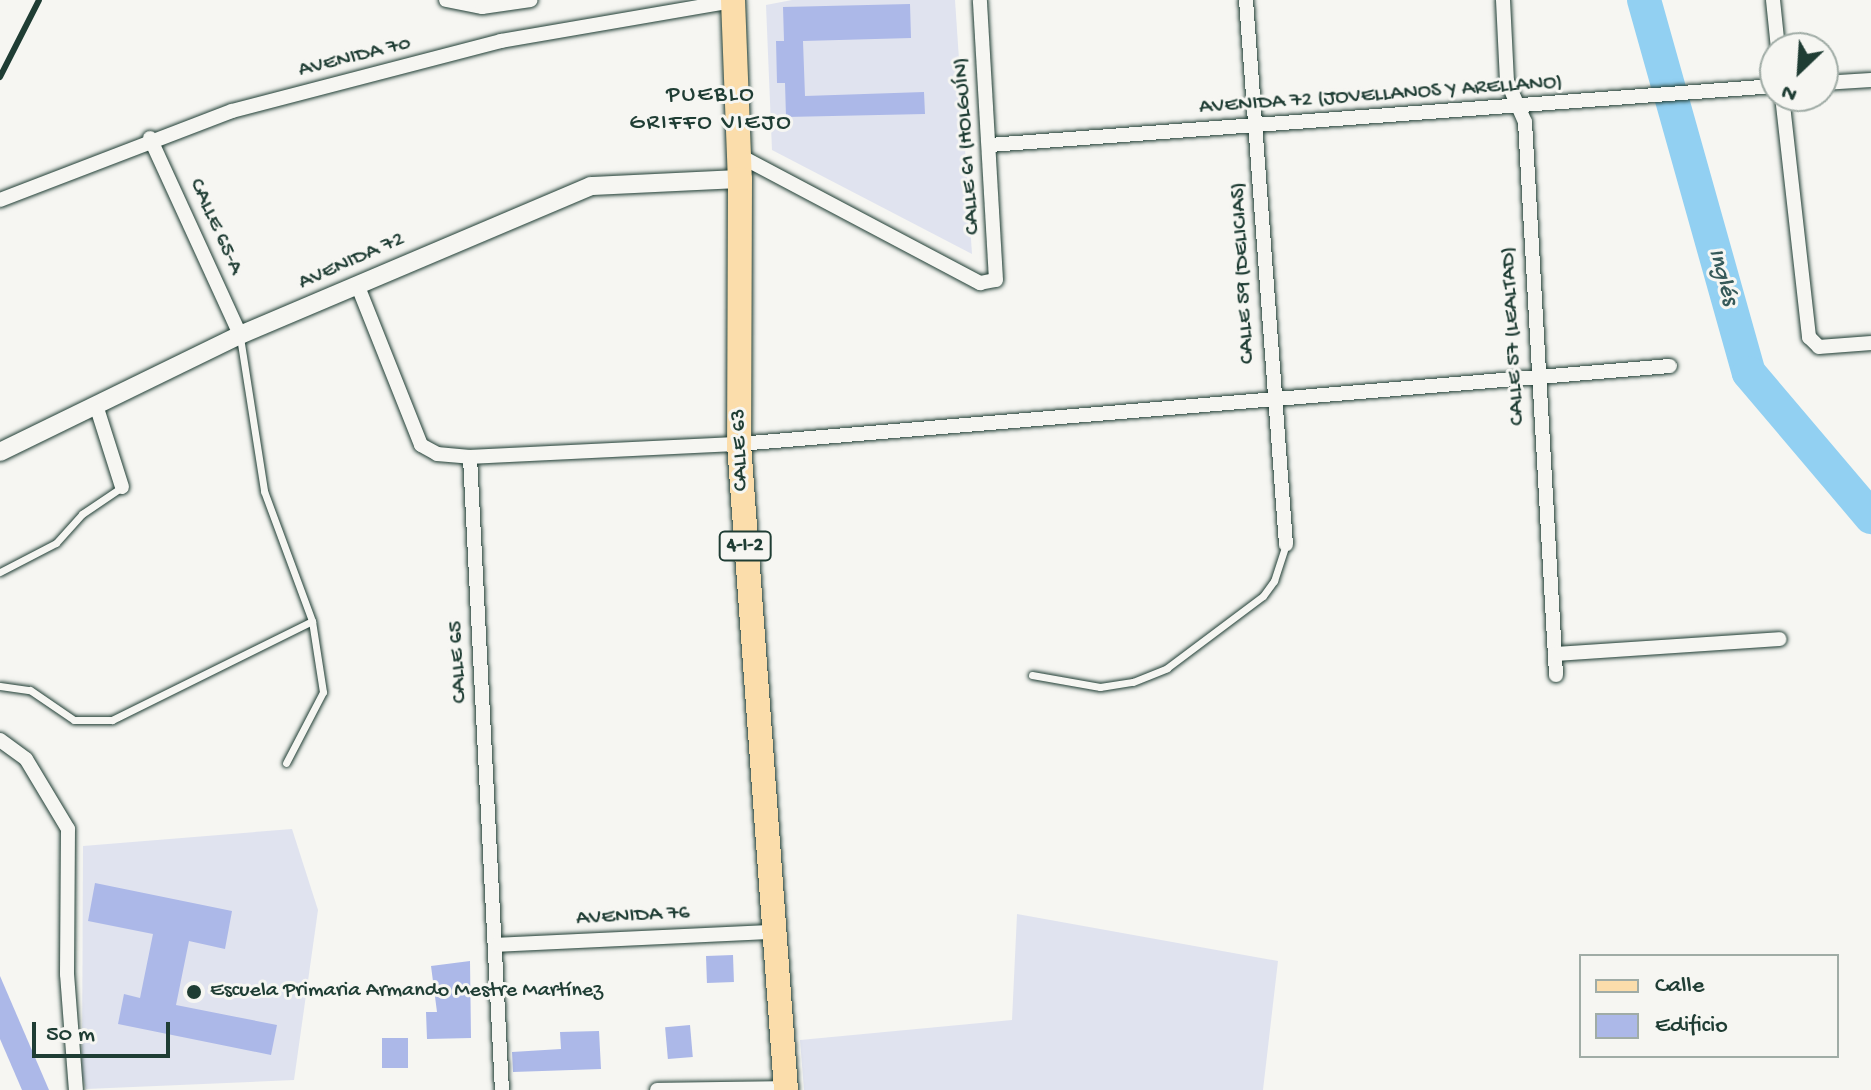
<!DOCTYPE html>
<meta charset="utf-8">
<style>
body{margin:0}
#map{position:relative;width:1871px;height:1090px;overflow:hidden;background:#f6f6f2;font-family:"Gochi Hand",sans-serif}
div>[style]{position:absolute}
.built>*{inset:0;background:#e0e3ef}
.river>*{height:34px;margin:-17px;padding:0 17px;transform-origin:17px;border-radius:17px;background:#92d0f2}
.building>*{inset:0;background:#acb8e8;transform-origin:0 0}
.roads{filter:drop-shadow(0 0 2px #1f3d34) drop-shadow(0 0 2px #1f3d34)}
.service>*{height:7px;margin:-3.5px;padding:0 3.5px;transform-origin:3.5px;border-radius:3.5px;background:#f6f6f2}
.minor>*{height:14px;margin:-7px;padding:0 7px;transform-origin:7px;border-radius:7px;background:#f6f6f2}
.tertiary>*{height:18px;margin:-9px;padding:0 9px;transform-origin:9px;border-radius:9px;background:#f6f6f2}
.primary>*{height:24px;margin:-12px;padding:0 12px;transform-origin:12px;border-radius:12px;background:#fbddab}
.rail>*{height:6px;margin:-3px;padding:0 3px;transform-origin:3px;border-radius:3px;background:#1f3d34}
.dots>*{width:22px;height:22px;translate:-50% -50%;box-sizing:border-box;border:4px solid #f6f6f2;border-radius:50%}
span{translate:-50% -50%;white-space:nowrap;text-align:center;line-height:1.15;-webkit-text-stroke:6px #f6f6f2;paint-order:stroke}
.shield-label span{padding:2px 6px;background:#f6f6f2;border:2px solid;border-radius:6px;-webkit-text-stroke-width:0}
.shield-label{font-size:20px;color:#1f3d34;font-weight:700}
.street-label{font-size:22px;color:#1f3d34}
.poi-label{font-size:22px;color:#1f3d34}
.left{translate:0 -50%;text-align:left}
.neighbourhood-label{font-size:24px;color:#1f3d34;letter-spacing:2px}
.water-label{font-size:24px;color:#365a5a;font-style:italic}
.legend{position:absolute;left:1579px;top:954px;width:260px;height:104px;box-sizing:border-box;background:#f6f6f2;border:2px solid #a0aca6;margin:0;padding:10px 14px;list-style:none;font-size:24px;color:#1f3d34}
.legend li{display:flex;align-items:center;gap:16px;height:40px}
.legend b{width:40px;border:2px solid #a0aca6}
.north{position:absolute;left:1759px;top:32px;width:80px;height:80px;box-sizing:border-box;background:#f6f6f2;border:2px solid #a0aca6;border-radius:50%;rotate:205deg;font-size:22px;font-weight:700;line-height:32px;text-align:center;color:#1f3d34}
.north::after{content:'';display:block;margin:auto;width:28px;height:36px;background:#1f3d34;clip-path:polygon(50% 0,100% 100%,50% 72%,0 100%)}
.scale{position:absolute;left:32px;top:1022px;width:138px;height:36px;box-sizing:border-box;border:4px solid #1f3d34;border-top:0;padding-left:10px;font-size:24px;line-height:28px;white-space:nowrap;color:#1f3d34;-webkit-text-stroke:6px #f6f6f2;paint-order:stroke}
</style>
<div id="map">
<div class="built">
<i style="clip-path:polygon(792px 0,955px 0,972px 254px,772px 150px,766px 5px)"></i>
<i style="clip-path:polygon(292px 829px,318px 910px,294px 1080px,86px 1089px,82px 1075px,83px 846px)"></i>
<i style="clip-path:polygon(1017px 914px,1278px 961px,1263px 1090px,804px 1090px,800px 1040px,1012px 1020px)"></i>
</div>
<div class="river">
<i style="left:1644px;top:0;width:387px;rotate:74.3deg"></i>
<i style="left:1749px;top:373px;width:189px;rotate:49.7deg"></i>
</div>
<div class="building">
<i style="clip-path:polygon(910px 4px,911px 38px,803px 41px,805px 96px,924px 92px,925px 114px,786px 117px,785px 83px,777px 83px,776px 41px,784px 41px,783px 7px)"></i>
<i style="clip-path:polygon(95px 883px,232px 911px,225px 949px,189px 941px,176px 1005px,277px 1025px,271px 1055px,118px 1024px,124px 994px,140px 998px,153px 934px,88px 921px)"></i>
<i style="left:733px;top:955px;width:27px;height:27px;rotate:88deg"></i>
<i style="clip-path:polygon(470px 961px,471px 1038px,427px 1039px,426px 1012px,437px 1012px,431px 966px)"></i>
<i style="clip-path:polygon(0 976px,49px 1090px,22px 1090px,0 1039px)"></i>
<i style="left:690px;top:1025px;width:32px;height:25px;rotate:85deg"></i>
<i style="clip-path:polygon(599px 1031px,601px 1069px,513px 1072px,512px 1052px,561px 1049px,560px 1032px)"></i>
<i style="left:382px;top:1038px;width:26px;height:30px"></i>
</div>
<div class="roads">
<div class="service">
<i style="left:240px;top:337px;width:156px;rotate:81.1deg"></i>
<i style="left:264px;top:491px;width:139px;rotate:69.7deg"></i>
<i style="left:312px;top:621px;width:72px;rotate:81.2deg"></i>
<i style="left:323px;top:692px;width:80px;rotate:117.5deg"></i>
<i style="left:0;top:572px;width:63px;rotate:-27.4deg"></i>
<i style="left:56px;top:543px;width:39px;rotate:-48deg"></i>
<i style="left:82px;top:514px;width:48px;rotate:-34deg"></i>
<i style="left:1032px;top:675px;width:69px;rotate:10deg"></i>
<i style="left:1100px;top:687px;width:33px;rotate:-9deg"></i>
<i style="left:1133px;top:682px;width:37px;rotate:-22deg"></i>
<i style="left:1167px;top:668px;width:120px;rotate:-36.9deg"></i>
<i style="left:1263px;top:596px;width:19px;rotate:-54deg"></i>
<i style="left:1274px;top:581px;width:38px;rotate:-72deg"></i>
<i style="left:0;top:686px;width:30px;rotate:8deg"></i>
<i style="left:30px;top:690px;width:53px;rotate:34.3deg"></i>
<i style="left:74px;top:720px;width:38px"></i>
<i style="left:112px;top:720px;width:223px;rotate:-26.3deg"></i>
</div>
<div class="minor">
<i style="left:446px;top:0;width:37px;rotate:11deg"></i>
<i style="left:482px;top:7px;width:49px;rotate:-8.1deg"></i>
<i style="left:1246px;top:0;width:546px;rotate:85.8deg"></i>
<i style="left:1503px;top:0;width:81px;rotate:87.2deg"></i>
<i style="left:1507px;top:81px;width:45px;rotate:66.3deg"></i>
<i style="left:1525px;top:122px;width:554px;rotate:86.79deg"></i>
<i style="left:1773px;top:0;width:48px;rotate:84.1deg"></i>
<i style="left:1823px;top:83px;width:48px;rotate:-3.6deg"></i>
<i style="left:1782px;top:96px;width:243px;rotate:83.6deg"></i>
<i style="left:1809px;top:337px;width:14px;rotate:45deg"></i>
<i style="left:1819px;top:347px;width:52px;rotate:-4.4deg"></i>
<i style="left:150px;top:138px;width:217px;rotate:65.4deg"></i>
<i style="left:990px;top:145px;width:787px;rotate:-4.3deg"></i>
<i style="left:740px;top:156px;width:272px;rotate:27.9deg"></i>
<i style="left:980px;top:283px;width:16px;rotate:-11deg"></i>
<i style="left:996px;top:280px;width:280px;rotate:-93.3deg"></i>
<i style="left:0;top:200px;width:248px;rotate:-21deg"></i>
<i style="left:232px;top:111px;width:278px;rotate:-14.6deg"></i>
<i style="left:501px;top:41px;width:235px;rotate:-9.8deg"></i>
<i style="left:357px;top:284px;width:173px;rotate:68.3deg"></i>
<i style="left:421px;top:445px;width:18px;rotate:29deg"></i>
<i style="left:437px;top:454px;width:33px;rotate:5deg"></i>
<i style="left:470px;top:457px;width:269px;rotate:-2.8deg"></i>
<i style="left:739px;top:444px;width:934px;rotate:-4.79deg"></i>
<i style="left:96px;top:405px;width:86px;rotate:72.4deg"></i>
<i style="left:470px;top:457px;width:634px;rotate:87.11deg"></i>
<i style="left:1555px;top:654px;width:225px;rotate:-3.8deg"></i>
<i style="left:0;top:740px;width:32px;rotate:36deg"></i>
<i style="left:26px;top:759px;width:82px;rotate:59deg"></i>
<i style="left:68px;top:829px;width:145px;rotate:90.4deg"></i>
<i style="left:67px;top:974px;width:116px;rotate:85.6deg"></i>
<i style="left:495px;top:945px;width:278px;rotate:-2.7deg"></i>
<i style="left:657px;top:1090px;width:128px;rotate:-0.9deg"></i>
</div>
<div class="tertiary">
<i style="left:0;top:452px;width:267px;rotate:-26deg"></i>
<i style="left:240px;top:335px;width:381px;rotate:-23deg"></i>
<i style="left:591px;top:186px;width:149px;rotate:-2.7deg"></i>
</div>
<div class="primary">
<i style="left:733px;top:0;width:179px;rotate:87.8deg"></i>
<i style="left:740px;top:179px;width:265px;rotate:90.2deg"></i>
<i style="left:739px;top:444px;width:648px;rotate:85.84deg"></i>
</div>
</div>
<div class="rail">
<i style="left:0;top:77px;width:86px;rotate:-63.1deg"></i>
</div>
<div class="dots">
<i style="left:194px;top:992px;background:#1f3d34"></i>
</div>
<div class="shield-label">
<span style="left:745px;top:546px">4-I-2</span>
</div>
<div class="street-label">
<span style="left:355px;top:58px;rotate:-14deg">AVENIDA 70</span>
<span style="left:1381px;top:96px;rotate:-4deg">AVENIDA 72 (JOVELLANOS Y ARELLANO)</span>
<span style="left:968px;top:146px;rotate:-94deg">CALLE 61 (HOLGUÍN)</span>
<span style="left:215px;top:227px;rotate:66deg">CALLE 65-A</span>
<span style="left:352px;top:262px;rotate:-24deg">AVENIDA 72</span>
<span style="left:1244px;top:273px;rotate:-93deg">CALLE 59 (DELICIAS)</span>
<span style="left:1514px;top:336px;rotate:-93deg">CALLE 57 (LEALTAD)</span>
<span style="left:741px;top:450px;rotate:-92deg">CALLE 63</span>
<span style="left:459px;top:662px;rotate:-93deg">CALLE 65</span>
<span style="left:633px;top:917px;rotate:-3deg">AVENIDA 76</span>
</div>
<div class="poi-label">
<span class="left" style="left:210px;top:992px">Escuela Primaria Armando Mestre Martínez</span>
</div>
<div class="neighbourhood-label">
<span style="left:711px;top:110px">PUEBLO<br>GRIFFO VIEJO</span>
</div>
<div class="water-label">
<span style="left:1722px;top:277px;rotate:74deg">Inglés</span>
</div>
<ul class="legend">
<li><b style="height:10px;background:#fbddab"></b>Calle</li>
<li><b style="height:22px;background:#acb8e8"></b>Edificio</li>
</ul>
<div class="north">N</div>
<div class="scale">50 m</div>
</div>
